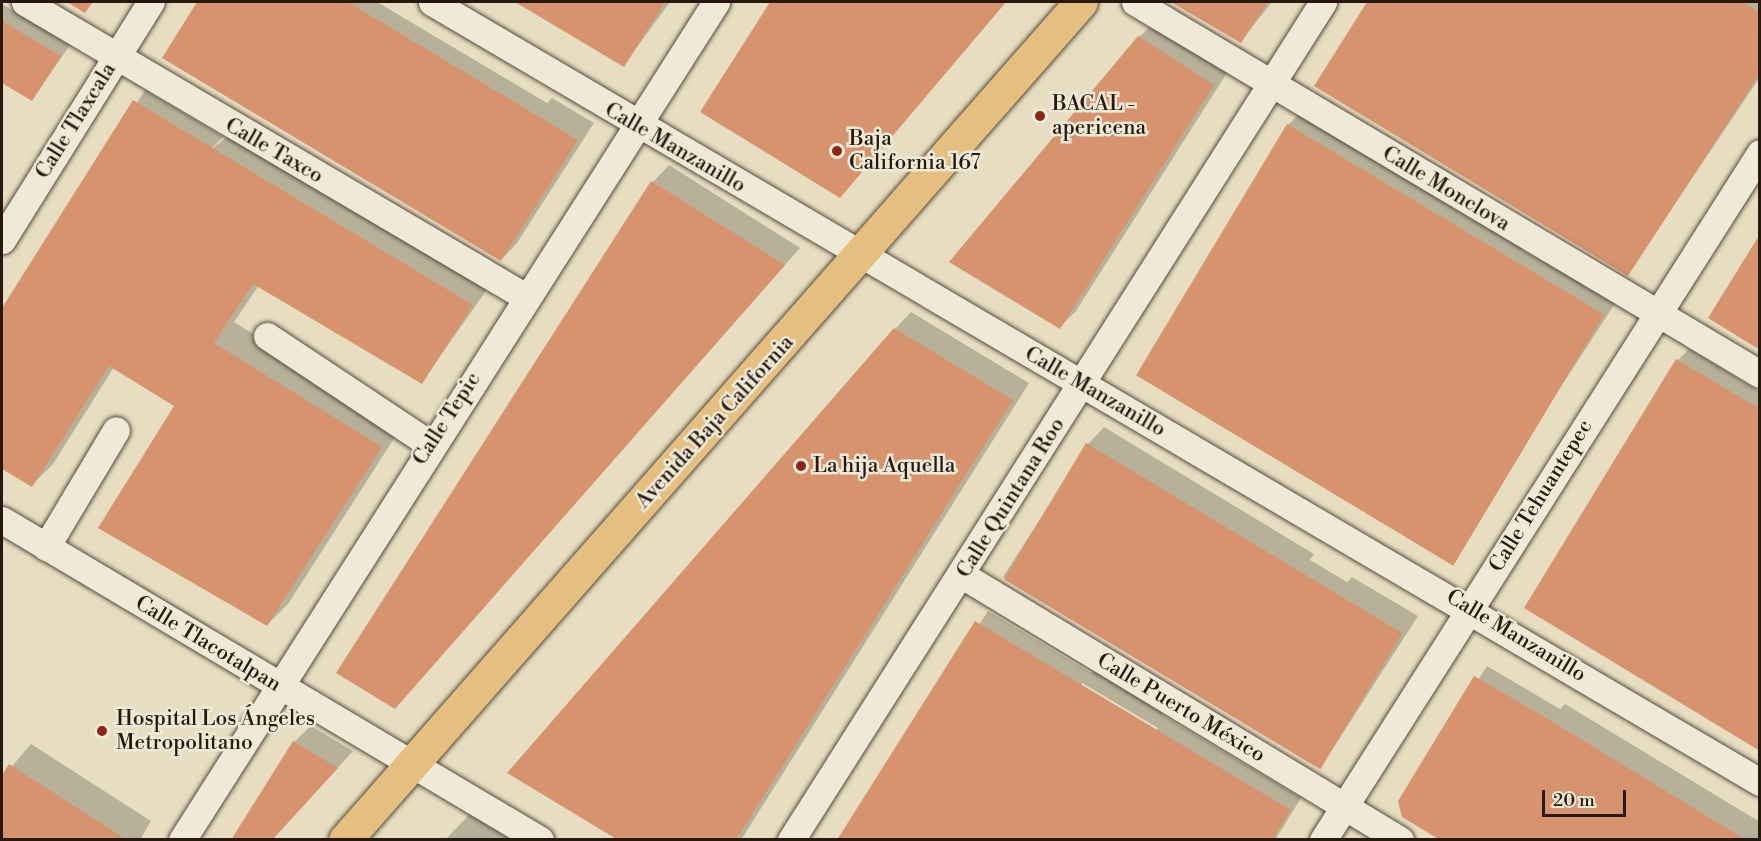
<!DOCTYPE html>
<meta charset="utf-8">
<style>
body{margin:0}
#map{position:relative;width:1761px;height:841px;overflow:hidden;background:#e7dec1;font-family:"Libre Bodoni",serif}
div>[style]{position:absolute}
.shadow>*{inset:0;background:#0003}
.building>*{inset:0;background:#d6936e;transform-origin:0 0}
.roads{filter:drop-shadow(0 0 2px #584a3c) drop-shadow(0 0 2px #584a3c)}
.minor>*{height:27px;margin:-13.5px;padding:0 13.5px;transform-origin:13.5px;border-radius:13.5px;background:#efead7}
.major>*{height:33px;margin:-16.5px;padding:0 16.5px;transform-origin:16.5px;border-radius:16.5px;background:#e4bf80}
.dots>*{width:16px;height:16px;translate:-50% -50%;box-sizing:border-box;border:3px solid #efead7;border-radius:50%}
span{translate:-50% -50%;white-space:nowrap;text-align:center;line-height:1.15;-webkit-text-stroke:5px #efead7;paint-order:stroke}
.poi-label{font-size:21px;color:#28180f}
.left{translate:0 -50%;text-align:left}
.street-label{font-size:21px;color:#28180f}
.frame{position:absolute;inset:0;border:3px solid #28180f;pointer-events:none}
.scale{position:absolute;left:1542px;top:790px;width:84px;height:27px;box-sizing:border-box;border:3px solid #28180f;border-top:0;padding-left:8px;font-size:18px;line-height:21px;white-space:nowrap;color:#28180f;-webkit-text-stroke:4px #efead7;paint-order:stroke}
</style>
<div id="map">
<div class="shadow">
<i style="clip-path:polygon(199px 2px,377px 2px,547px 103px,552px 98px,594px 123px,517px 243px,501px 260px,164px 57px)"></i>
<i style="clip-path:polygon(516px 2px,670px 2px,624px 65px)"></i>
<i style="clip-path:polygon(772px 2px,1006px 2px,840px 196px,702px 112px)"></i>
<i style="clip-path:polygon(1174px 2px,1272px 2px,1241px 41px)"></i>
<i style="clip-path:polygon(1369px 2px,1760px 2px,1760px 77px,1628px 274px,1316px 85px)"></i>
<i style="clip-path:polygon(2px 4px,70px 45px,32px 100px,2px 81px)"></i>
<i style="clip-path:polygon(1156px 21px,1230px 68px,1076px 311px,1060px 327px,1139px 37px)"></i>
<i style="clip-path:polygon(145px 90px,223px 137px,210px 150px,231px 134px,488px 288px,422px 382px,259px 285px,234px 322px,402px 426px,288px 604px,267px 625px,176px 406px,114px 367px,53px 464px,32px 485px,2px 467px,2px 311px)"></i>
<i style="clip-path:polygon(1304px 109px,1526px 243px,1522px 250px,1543px 262px,1549px 257px,1618px 299px,1448px 560px,1288px 125px)"></i>
<i style="clip-path:polygon(669px 165px,800px 248px,611px 462px,563px 325px,653px 182px)"></i>
<i style="clip-path:polygon(911px 312px,1029px 383px,741px 840px,621px 840px,895px 329px)"></i>
<i style="clip-path:polygon(1689px 349px,1760px 392px,1760px 749px,1678px 360px)"></i>
<i style="clip-path:polygon(1104px 427px,1314px 554px,1310px 560px,1347px 582px,1352px 577px,1418px 616px,1332px 750px,1315px 766px,1003px 577px,1088px 444px)"></i>
<i style="clip-path:polygon(evenodd,988px 611px,1091px 673px,1097px 668px,1166px 709px,1162px 715px,1301px 798px,1275px 840px,838px 840px,988px 611px,1082px 683px,1158px 728px,1156px 731px,1082px 686px,1082px 683px)"></i>
<i style="clip-path:polygon(1487px 666px,1560px 709px,1565px 704px,1760px 822px,1760px 840px,1445px 840px,1401px 812px,1399px 802px)"></i>
<i style="clip-path:polygon(311px 726px,353px 751px,272px 840px,294px 742px)"></i>
<i style="clip-path:polygon(31px 744px,151px 821px,140px 840px,2px 840px,2px 778px)"></i>
<i style="clip-path:polygon(470px 814px,511px 840px,445px 840px)"></i>
</div>
<div class="building">
<i style="clip-path:polygon(67px 2px,93px 2px,85px 13px)"></i>
<i style="clip-path:polygon(197px 2px,348px 2px,578px 140px,501px 261px,162px 58px)"></i>
<i style="clip-path:polygon(515px 2px,665px 2px,624px 67px)"></i>
<i style="clip-path:polygon(770px 2px,1006px 2px,840px 198px,700px 112px)"></i>
<i style="clip-path:polygon(1171px 2px,1268px 2px,1241px 43px)"></i>
<i style="clip-path:polygon(1367px 2px,1742px 2px,1760px 12px,1760px 73px,1628px 276px,1314px 86px)"></i>
<i style="clip-path:polygon(2px 21px,61px 56px,32px 101px,2px 83px)"></i>
<i style="clip-path:polygon(1138px 36px,1214px 85px,1060px 329px,949px 262px)"></i>
<i style="clip-path:polygon(133px 100px,473px 305px,422px 384px,253px 284px,214px 343px,382px 447px,267px 626px,98px 528px,174px 406px,109px 366px,32px 487px,2px 469px,2px 308px)"></i>
<i style="left:1287px;top:124px;width:370px;height:293px;rotate:31deg"></i>
<i style="clip-path:polygon(651px 181px,785px 265px,395px 709px,336px 673px)"></i>
<i style="clip-path:polygon(1760px 234px,1760px 350px,1708px 318px)"></i>
<i style="clip-path:polygon(894px 328px,1013px 400px,736px 840px,618px 840px,507px 773px)"></i>
<i style="clip-path:polygon(1676px 359px,1760px 409px,1760px 751px,1524px 608px)"></i>
<i style="left:1086px;top:443px;width:369px;height:159px;rotate:31deg"></i>
<i style="clip-path:polygon(975px 621px,1291px 810px,1272px 840px,837px 840px)"></i>
<i style="clip-path:polygon(1474px 676px,1548px 719px,1746px 840px,1440px 840px,1402px 817px,1398px 801px)"></i>
<i style="clip-path:polygon(293px 741px,338px 768px,272px 840px,231px 840px)"></i>
<i style="clip-path:polygon(9px 764px,127px 840px,2px 840px,2px 775px)"></i>
</div>
<div class="roads">
<div class="minor">
<i style="left:25px;top:2px;width:581px;rotate:30.49deg"></i>
<i style="left:432px;top:2px;width:1540px;rotate:30.43deg"></i>
<i style="left:1135px;top:2px;width:727px;rotate:30.76deg"></i>
<i style="left:2px;top:240px;width:281px;rotate:-58deg"></i>
<i style="left:267px;top:336px;width:197px;rotate:33.6deg"></i>
<i style="left:2px;top:520px;width:626px;rotate:30.74deg"></i>
<i style="left:46px;top:547px;width:136px;rotate:-59.1deg"></i>
<i style="left:962px;top:575px;width:512px;rotate:31.17deg"></i>
<i style="left:182px;top:840px;width:994px;rotate:-57.49deg"></i>
<i style="left:791px;top:840px;width:993px;rotate:-57.59deg"></i>
<i style="left:1323px;top:840px;width:814px;rotate:-57.54deg"></i>
</div>
<div class="major">
<i style="left:345px;top:840px;width:1115px;rotate:-48.71deg"></i>
</div>
</div>
<div class="dots">
<i style="left:1040px;top:116px;background:#8f2418"></i>
<i style="left:837px;top:151px;background:#8f2418"></i>
<i style="left:801px;top:466px;background:#8f2418"></i>
<i style="left:102px;top:731px;background:#8f2418"></i>
</div>
<div class="poi-label">
<span class="left" style="left:1052px;top:116px">BACAL -<br>apericena</span>
<span class="left" style="left:849px;top:151px">Baja<br>California 167</span>
<span class="left" style="left:813px;top:466px">La hija Aquella</span>
<span class="left" style="left:116px;top:731px">Hospital Los Ángeles<br>Metropolitano</span>
</div>
<div class="street-label">
<span style="left:76px;top:121px;rotate:-58deg">Calle Tlaxcala</span>
<span style="left:675px;top:148px;rotate:30deg">Calle Manzanillo</span>
<span style="left:274px;top:151px;rotate:30deg">Calle Taxco</span>
<span style="left:1446px;top:189px;rotate:31deg">Calle Monclova</span>
<span style="left:1095px;top:392px;rotate:30deg">Calle Manzanillo</span>
<span style="left:447px;top:419px;rotate:-57deg">Calle Tepic</span>
<span style="left:715px;top:422px;rotate:-48deg">Avenida Baja California</span>
<span style="left:1541px;top:496px;rotate:-58deg">Calle Tehuantepec</span>
<span style="left:1011px;top:498px;rotate:-58deg">Calle Quintana Roo</span>
<span style="left:1516px;top:636px;rotate:31deg">Calle Manzanillo</span>
<span style="left:208px;top:644px;rotate:31deg">Calle Tlacotalpan</span>
<span style="left:1181px;top:708px;rotate:31deg">Calle Puerto México</span>
</div>
<div class="frame"></div>
<div class="scale">20 m</div>
</div>
